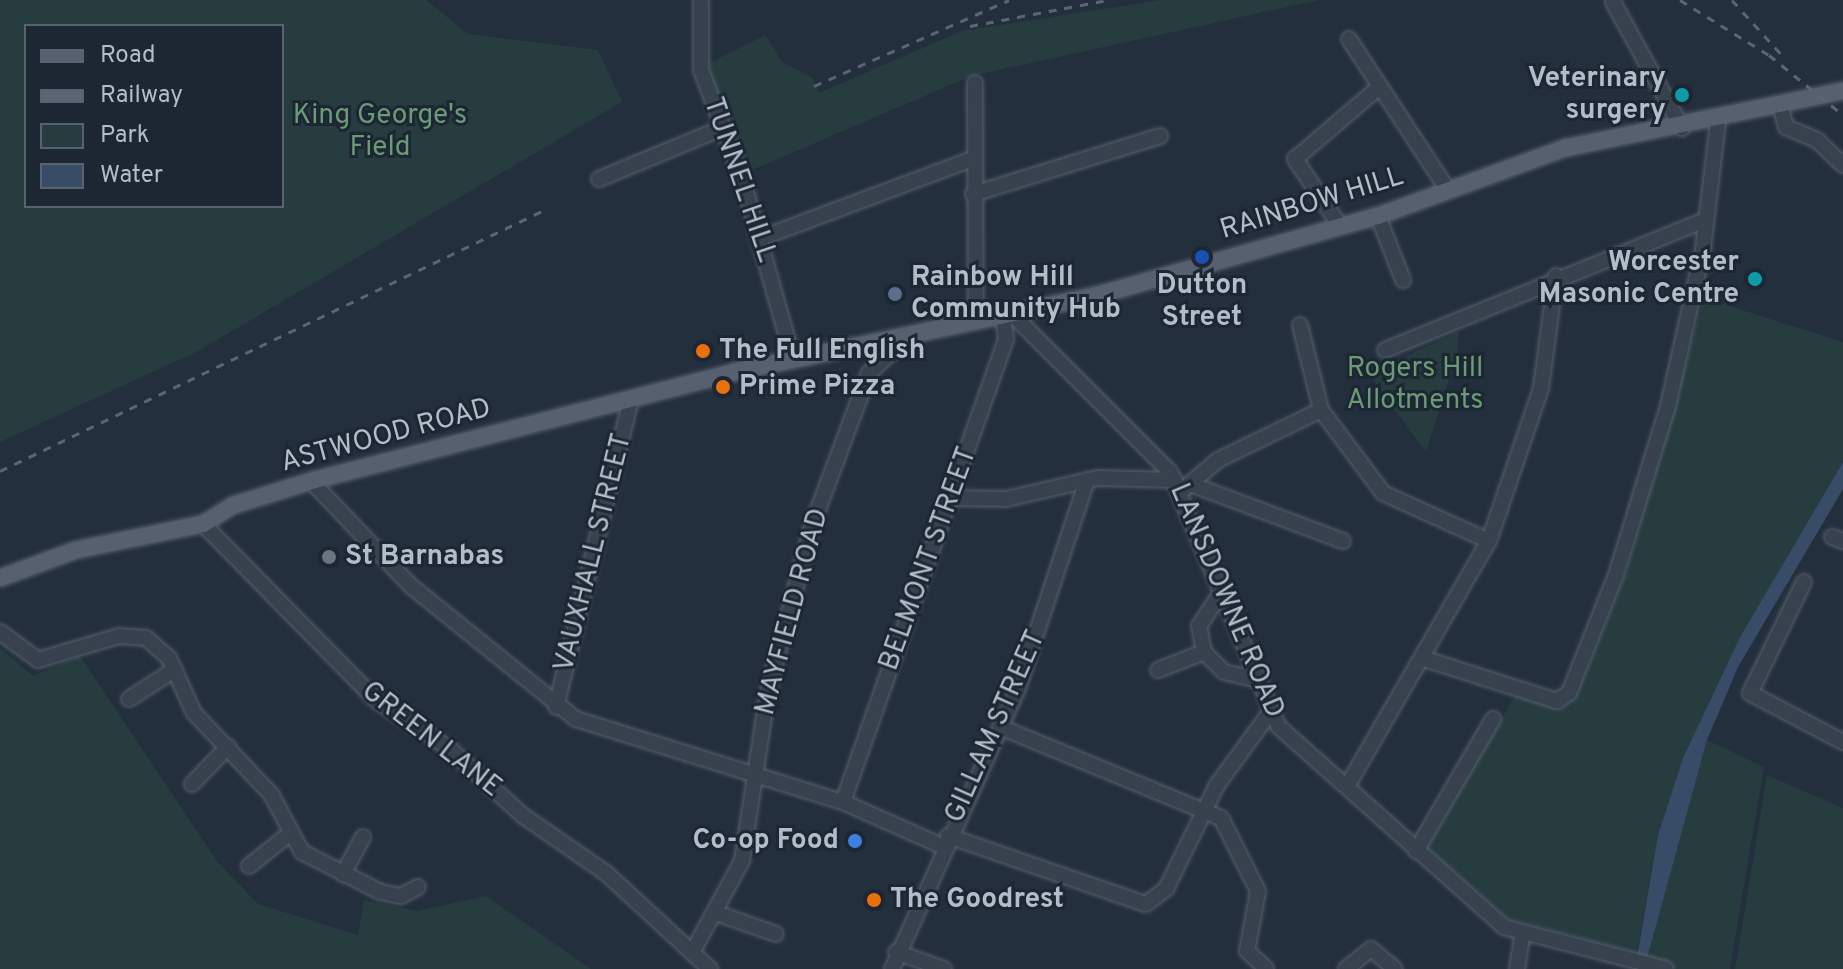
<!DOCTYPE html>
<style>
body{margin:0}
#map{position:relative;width:1843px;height:969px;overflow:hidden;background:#242f3e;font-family:Overpass,sans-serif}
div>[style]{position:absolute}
.green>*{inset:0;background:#263c3f}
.water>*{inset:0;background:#394c67}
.roads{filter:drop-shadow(0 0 2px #565f6c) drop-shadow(0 0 2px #565f6c)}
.minor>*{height:14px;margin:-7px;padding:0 7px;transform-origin:7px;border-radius:7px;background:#38414e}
.major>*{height:16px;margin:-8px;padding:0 8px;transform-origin:8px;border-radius:8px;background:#56606e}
.rail>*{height:3px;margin-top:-1.5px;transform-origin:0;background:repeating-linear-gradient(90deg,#5a6575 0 8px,transparent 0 16px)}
.dots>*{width:22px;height:22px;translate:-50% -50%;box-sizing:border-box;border:4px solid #1d2633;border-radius:50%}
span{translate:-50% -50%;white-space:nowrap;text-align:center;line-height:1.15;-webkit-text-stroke:6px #1d2633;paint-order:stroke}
.poi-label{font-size:28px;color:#b4bcc9;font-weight:700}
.right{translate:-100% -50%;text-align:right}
.left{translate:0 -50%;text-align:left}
.park-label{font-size:28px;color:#6b9a76}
.street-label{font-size:28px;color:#b4bcc9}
.legend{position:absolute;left:24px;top:24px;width:260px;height:184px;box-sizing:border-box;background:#1d2633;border:2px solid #59626f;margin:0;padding:10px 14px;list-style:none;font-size:24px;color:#b4bcc9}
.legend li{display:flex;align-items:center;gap:16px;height:40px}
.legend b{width:40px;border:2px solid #59626f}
</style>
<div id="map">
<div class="green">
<i style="clip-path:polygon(evenodd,0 0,426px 0,468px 34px,598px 50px,622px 102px,198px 351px,0 442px,0 0,26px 26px,282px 26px,282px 206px,26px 206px,26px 26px)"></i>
<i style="clip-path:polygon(1161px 0,1319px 0,971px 76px,745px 173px,707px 64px,766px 35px,782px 62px,813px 78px,819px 93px,962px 31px)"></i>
<i style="clip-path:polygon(1704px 298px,1843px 342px,1843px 462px,1740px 637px,1683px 758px,1658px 835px,1637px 953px,1508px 918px,1427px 847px,1516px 694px,1561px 710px,1577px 695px,1627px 571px)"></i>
<i style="clip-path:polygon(1459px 331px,1456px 358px,1426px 452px,1369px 374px)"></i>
<i style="clip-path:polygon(0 648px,33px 676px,80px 656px,217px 861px,258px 904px,358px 935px,364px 900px,417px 911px,486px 896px,591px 969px,0 969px)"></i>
<i style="clip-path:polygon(1707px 740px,1764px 767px,1730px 969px,1676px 969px,1645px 961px)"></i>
<i style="clip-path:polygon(1767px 775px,1843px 808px,1843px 969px,1735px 969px)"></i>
</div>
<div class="water">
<i style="clip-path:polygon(1843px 462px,1843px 489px,1738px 667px,1707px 740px,1644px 969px,1635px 969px,1658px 835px,1683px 758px,1740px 637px)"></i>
</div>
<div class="roads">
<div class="minor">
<i style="left:701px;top:0;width:70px;rotate:90deg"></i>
<i style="left:701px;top:70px;width:119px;rotate:69.3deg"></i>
<i style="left:743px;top:181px;width:185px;rotate:74.3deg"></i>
<i style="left:1613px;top:2px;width:144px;rotate:61.3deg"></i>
<i style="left:1349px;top:39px;width:177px;rotate:56.8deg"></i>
<i style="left:975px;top:83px;width:236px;rotate:89.8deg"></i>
<i style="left:1781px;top:108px;width:20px;rotate:75deg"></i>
<i style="left:1786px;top:127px;width:34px;rotate:23deg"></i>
<i style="left:1817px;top:140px;width:36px;rotate:44deg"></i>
<i style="left:599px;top:179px;width:133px;rotate:-22.5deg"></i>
<i style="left:973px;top:194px;width:196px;rotate:-17.2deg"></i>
<i style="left:1378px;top:216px;width:69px;rotate:68.7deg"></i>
<i style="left:1340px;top:226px;width:81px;rotate:-123.9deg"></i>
<i style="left:1295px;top:159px;width:109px;rotate:-40.5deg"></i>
<i style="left:761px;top:238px;width:225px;rotate:-20.5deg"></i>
<i style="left:1011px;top:313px;width:225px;rotate:45deg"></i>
<i style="left:1170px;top:472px;width:277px;rotate:66.9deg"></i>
<i style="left:1279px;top:727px;width:301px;rotate:41.6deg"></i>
<i style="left:1504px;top:927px;width:167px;rotate:14.5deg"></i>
<i style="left:1300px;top:325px;width:88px;rotate:76.1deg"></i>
<i style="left:1321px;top:410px;width:104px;rotate:53.2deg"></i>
<i style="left:1383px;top:493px;width:116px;rotate:24.4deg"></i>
<i style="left:1385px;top:350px;width:345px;rotate:-22.1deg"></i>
<i style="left:311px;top:481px;width:145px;rotate:46.4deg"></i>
<i style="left:411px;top:586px;width:212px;rotate:38.9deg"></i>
<i style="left:576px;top:719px;width:280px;rotate:17.3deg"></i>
<i style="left:843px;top:802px;width:111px;rotate:24deg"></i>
<i style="left:1193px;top:485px;width:160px;rotate:20.5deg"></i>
<i style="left:1180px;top:492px;width:50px;rotate:-40.1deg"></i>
<i style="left:1218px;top:460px;width:114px;rotate:-25.9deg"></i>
<i style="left:952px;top:498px;width:54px;rotate:1.1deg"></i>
<i style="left:1006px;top:499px;width:94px;rotate:-12.9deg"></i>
<i style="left:1098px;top:478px;width:77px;rotate:1.5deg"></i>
<i style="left:203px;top:524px;width:248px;rotate:45.5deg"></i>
<i style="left:377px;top:701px;width:87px;rotate:33.3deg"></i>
<i style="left:450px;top:749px;width:98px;rotate:42.5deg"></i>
<i style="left:522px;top:815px;width:102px;rotate:34.6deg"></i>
<i style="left:606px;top:873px;width:142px;rotate:42.7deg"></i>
<i style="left:1832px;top:537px;width:12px;rotate:20deg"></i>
<i style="left:1804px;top:582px;width:123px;rotate:115.9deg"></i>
<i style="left:1750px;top:693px;width:105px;rotate:27.8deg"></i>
<i style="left:1220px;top:594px;width:38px;rotate:123deg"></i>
<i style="left:1199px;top:626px;width:26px;rotate:79deg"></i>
<i style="left:1204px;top:652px;width:28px;rotate:45deg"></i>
<i style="left:1224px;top:672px;width:31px;rotate:13deg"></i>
<i style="left:0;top:632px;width:47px;rotate:36.4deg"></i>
<i style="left:38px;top:660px;width:84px;rotate:-16.5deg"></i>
<i style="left:119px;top:636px;width:27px;rotate:4deg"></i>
<i style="left:146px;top:638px;width:30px;rotate:41deg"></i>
<i style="left:169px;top:658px;width:60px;rotate:65.6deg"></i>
<i style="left:194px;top:713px;width:112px;rotate:46.5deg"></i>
<i style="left:271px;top:794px;width:66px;rotate:61.9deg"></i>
<i style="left:302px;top:852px;width:88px;rotate:27.1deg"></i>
<i style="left:380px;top:892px;width:21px;rotate:11deg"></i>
<i style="left:401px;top:896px;width:19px;rotate:-28deg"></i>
<i style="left:1425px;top:659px;width:139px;rotate:17.7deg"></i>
<i style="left:1557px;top:701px;width:14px;rotate:-34deg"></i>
<i style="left:1569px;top:693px;width:127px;rotate:-68.3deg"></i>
<i style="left:1616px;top:575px;width:177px;rotate:-72.9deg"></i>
<i style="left:1668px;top:406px;width:161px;rotate:-77.4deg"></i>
<i style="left:1703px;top:249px;width:128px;rotate:-83.3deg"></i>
<i style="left:1158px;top:670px;width:49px;rotate:-21.4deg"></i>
<i style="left:129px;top:699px;width:54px;rotate:-32.8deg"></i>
<i style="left:556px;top:707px;width:317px;rotate:-76.3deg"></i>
<i style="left:1000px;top:727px;width:239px;rotate:22.4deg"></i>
<i style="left:1221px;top:818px;width:82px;rotate:63.1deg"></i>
<i style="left:1258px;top:891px;width:61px;rotate:100.4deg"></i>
<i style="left:1247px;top:951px;width:26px;rotate:43deg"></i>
<i style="left:1349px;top:783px;width:280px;rotate:-60deg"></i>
<i style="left:1489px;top:541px;width:162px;rotate:-71.2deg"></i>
<i style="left:1541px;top:388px;width:113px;rotate:-82.4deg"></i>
<i style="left:192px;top:784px;width:52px;rotate:-45.8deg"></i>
<i style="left:843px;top:802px;width:491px;rotate:-70.6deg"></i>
<i style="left:1006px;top:339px;width:24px;rotate:-97deg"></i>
<i style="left:948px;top:836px;width:209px;rotate:19deg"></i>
<i style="left:1146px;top:904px;width:25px;rotate:-37deg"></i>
<i style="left:1166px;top:889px;width:116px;rotate:-63.9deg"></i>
<i style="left:1217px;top:785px;width:88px;rotate:-53.8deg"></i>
<i style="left:1416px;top:851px;width:153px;rotate:-59.7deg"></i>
<i style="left:249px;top:866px;width:50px;rotate:-38.5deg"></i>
<i style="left:343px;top:874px;width:42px;rotate:-61.6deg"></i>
<i style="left:719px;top:914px;width:60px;rotate:19.3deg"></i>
<i style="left:694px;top:949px;width:100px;rotate:-61.4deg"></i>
<i style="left:742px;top:861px;width:172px;rotate:-81.3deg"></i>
<i style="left:768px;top:691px;width:171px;rotate:-75.1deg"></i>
<i style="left:812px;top:526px;width:163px;rotate:-69.6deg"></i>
<i style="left:869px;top:373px;width:56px;rotate:-42.8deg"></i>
<i style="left:896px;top:952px;width:51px;rotate:19.5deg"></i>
<i style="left:892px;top:969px;width:307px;rotate:-65.8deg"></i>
<i style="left:1018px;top:689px;width:220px;rotate:-71.7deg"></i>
<i style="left:1346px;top:969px;width:32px;rotate:-39deg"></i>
<i style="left:1371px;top:949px;width:31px;rotate:40deg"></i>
<i style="left:1517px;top:969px;width:33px;rotate:-81deg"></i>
</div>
<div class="major">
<i style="left:0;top:578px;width:81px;rotate:-20.2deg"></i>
<i style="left:76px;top:550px;width:130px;rotate:-11.6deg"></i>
<i style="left:203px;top:524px;width:36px;rotate:-32deg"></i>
<i style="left:234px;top:505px;width:81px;rotate:-17.3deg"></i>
<i style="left:311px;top:481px;width:437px;rotate:-14.4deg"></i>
<i style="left:734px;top:372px;width:372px;rotate:-11.9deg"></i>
<i style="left:1098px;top:295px;width:291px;rotate:-15.8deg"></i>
<i style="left:1378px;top:216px;width:199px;rotate:-20deg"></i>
<i style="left:1565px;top:148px;width:284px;rotate:-11.6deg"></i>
</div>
</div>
<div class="rail">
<i style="left:1680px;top:0;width:105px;rotate:31.7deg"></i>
<i style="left:1769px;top:55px;width:95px;rotate:39deg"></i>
<i style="left:1732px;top:0;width:72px;rotate:47.8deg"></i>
<i style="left:970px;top:26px;width:140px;rotate:-10.7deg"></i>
<i style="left:814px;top:86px;width:213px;rotate:-23.8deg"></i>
<i style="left:0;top:471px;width:601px;rotate:-25.63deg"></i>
</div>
<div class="dots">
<i style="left:1682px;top:95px;background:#0f9aa8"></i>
<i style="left:1202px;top:257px;background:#1a4fb4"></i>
<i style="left:1755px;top:279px;background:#0f9aa8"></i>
<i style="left:895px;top:294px;background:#5c6f8a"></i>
<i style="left:703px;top:351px;background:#e8710a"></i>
<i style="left:723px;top:387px;background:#e8710a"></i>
<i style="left:329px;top:557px;background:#6b7280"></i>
<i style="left:855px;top:841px;background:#3f7fe0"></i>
<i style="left:874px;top:900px;background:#e8710a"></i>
</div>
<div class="poi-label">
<span class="right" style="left:1666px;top:95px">Veterinary<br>surgery</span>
<span class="right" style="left:1739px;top:279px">Worcester<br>Masonic Centre</span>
<span class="left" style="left:911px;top:294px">Rainbow Hill<br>Community Hub</span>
<span style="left:1202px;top:302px">Dutton<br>Street</span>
<span class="left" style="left:719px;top:351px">The Full English</span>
<span class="left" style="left:739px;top:387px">Prime Pizza</span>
<span class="left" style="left:345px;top:557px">St Barnabas</span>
<span class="right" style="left:839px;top:841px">Co-op Food</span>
<span class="left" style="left:890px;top:900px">The Goodrest</span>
</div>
<div class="park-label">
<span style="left:380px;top:132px">King George's<br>Field</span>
<span style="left:1415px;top:385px">Rogers Hill<br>Allotments</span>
</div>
<div class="street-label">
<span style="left:739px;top:180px;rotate:71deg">TUNNEL HILL</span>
<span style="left:1312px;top:204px;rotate:-17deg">RAINBOW HILL</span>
<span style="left:386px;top:436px;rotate:-15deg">ASTWOOD ROAD</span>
<span style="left:594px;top:553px;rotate:-76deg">VAUXHALL STREET</span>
<span style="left:929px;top:559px;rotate:-70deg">BELMONT STREET</span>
<span style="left:1226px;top:601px;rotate:67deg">LANSDOWNE ROAD</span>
<span style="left:793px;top:612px;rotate:-75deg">MAYFIELD ROAD</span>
<span style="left:996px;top:727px;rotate:-66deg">GILLAM STREET</span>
<span style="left:431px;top:740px;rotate:38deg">GREEN LANE</span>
</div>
<ul class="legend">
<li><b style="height:10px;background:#56606e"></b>Road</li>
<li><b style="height:10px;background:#5a6575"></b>Railway</li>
<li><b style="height:22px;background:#263c3f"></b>Park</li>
<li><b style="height:22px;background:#394c67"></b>Water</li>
</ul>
</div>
